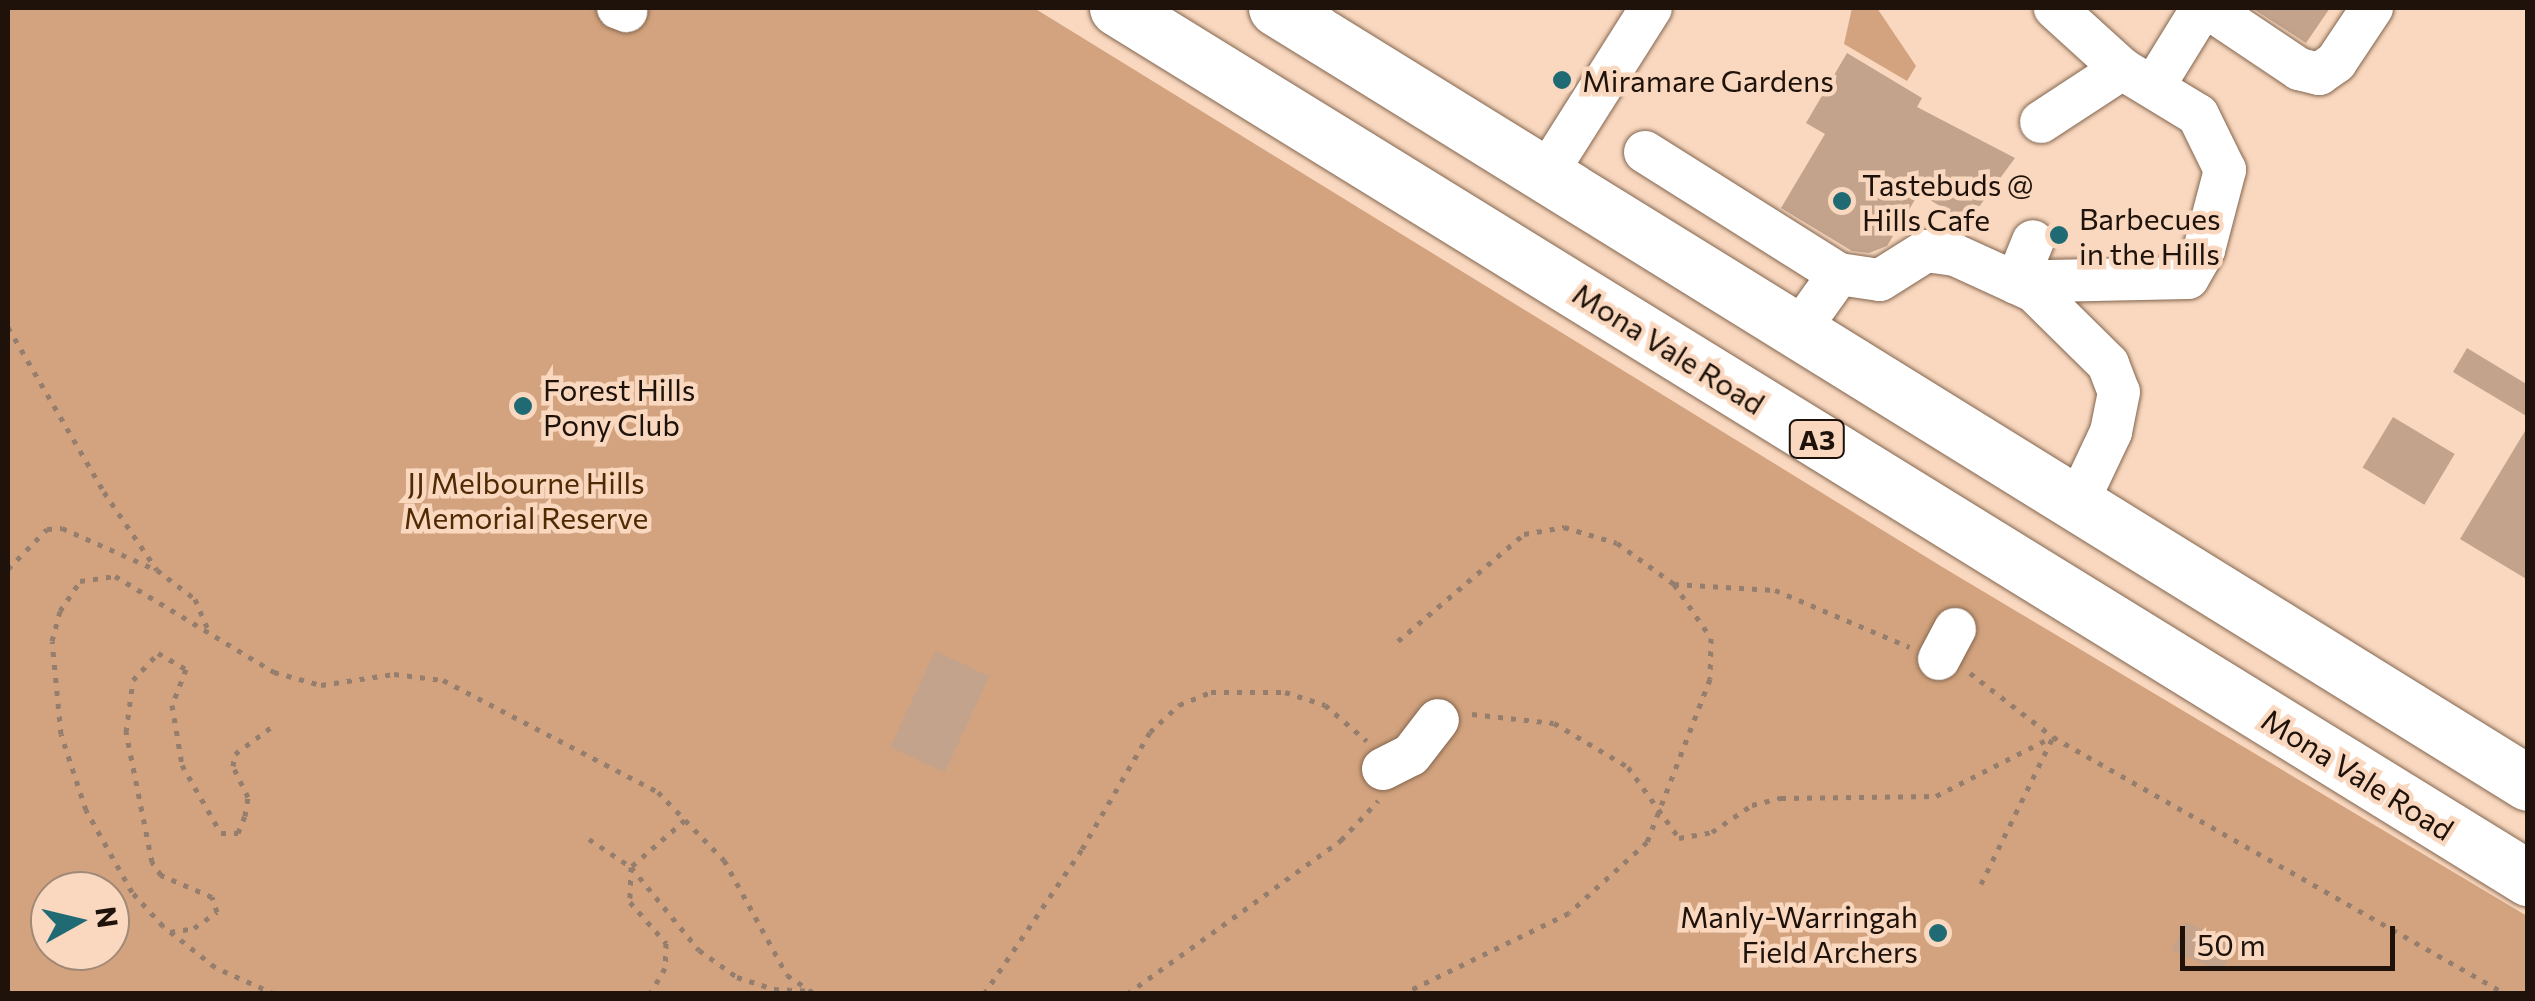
<!DOCTYPE html>
<style>
body{margin:0}
#map{position:relative;width:2535px;height:1001px;overflow:hidden;background:#f9d8bf;font-family:Commissioner,sans-serif}
div>[style]{position:absolute}
.green>*{inset:0;background:#d2a37e}
.building>*{inset:0;background:#c3a38c;transform-origin:0 0}
.path>*{height:5px;margin-top:-2.5px;transform-origin:0;background:repeating-linear-gradient(90deg,#957e6d 0 5px,transparent 0 13px)}
.roads{filter:drop-shadow(0 0 2px #82654f) drop-shadow(0 0 2px #82654f)}
.minor>*{height:42px;margin:-21px;padding:0 21px;transform-origin:21px;border-radius:21px;background:#fff}
.highway>*{height:55px;margin:-27.5px;padding:0 27.5px;transform-origin:27.5px;border-radius:27.5px;background:#fff}
.dots>*{width:28px;height:28px;translate:-50% -50%;box-sizing:border-box;border:5px solid #f9d8bf;border-radius:50%}
span{translate:-50% -50%;white-space:nowrap;text-align:center;line-height:1.15;-webkit-text-stroke:9px #f9d8bf;paint-order:stroke}
.shield-label span{padding:2px 8px;background:#f9d8bf;border:2px solid;border-radius:8px;-webkit-text-stroke-width:0}
.shield-label{font-size:28px;color:#1e120a;font-weight:700}
.poi-label{font-size:30px;color:#1e120a}
.left{translate:0 -50%;text-align:left}
.right{translate:-100% -50%;text-align:right}
.street-label{font-size:30px;color:#1e120a}
.park-label{font-size:30px;color:#512a04}
.frame{position:absolute;inset:0;border:10px solid #1e120a;pointer-events:none}
.north{position:absolute;left:30px;top:871px;width:100px;height:100px;box-sizing:border-box;background:#f9d8bf;border:2px solid #a18977;border-radius:50%;rotate:82deg;font-size:28px;font-weight:700;line-height:40px;text-align:center;color:#1e120a}
.north::after{content:'';display:block;margin:auto;width:35px;height:45px;background:#206b73;clip-path:polygon(50% 0,100% 100%,50% 72%,0 100%)}
.scale{position:absolute;left:2180px;top:926px;width:215px;height:45px;box-sizing:border-box;border:5px solid #1e120a;border-top:0;padding-left:12px;font-size:30px;line-height:35px;white-space:nowrap;color:#1e120a;-webkit-text-stroke:8px #f9d8bf;paint-order:stroke}
</style>
<div id="map">
<div class="green">
<i style="clip-path:polygon(evenodd,8px 8px,1034px 8px,1944px 568px,2527px 916px,2527px 993px,8px 993px,8px 8px,50px 891px,110px 891px,110px 951px,50px 951px,50px 891px)"></i>
<i style="clip-path:polygon(1852px 8px,1877px 8px,1916px 66px,1907px 81px,1844px 44px)"></i>
</div>
<div class="building">
<i style="clip-path:polygon(2252px 8px,2330px 8px,2306px 43px)"></i>
<i style="clip-path:polygon(1847px 53px,1922px 98px,1917px 107px,2015px 158px,1967px 223px,1919px 193px,1887px 246px,1869px 253px,1852px 251px,1781px 208px,1825px 134px,1806px 123px)"></i>
<i style="clip-path:polygon(2467px 348px,2528px 385px,2528px 417px,2453px 372px)"></i>
<i style="left:2393px;top:417px;width:72px;height:59px;rotate:31deg"></i>
<i style="clip-path:polygon(2528px 426px,2528px 580px,2460px 539px)"></i>
<i style="left:935px;top:651px;width:60px;height:106px;rotate:25deg"></i>
<i style="left:2185px;top:922px;width:54px;height:31px;rotate:24deg"></i>
</div>
<div class="path">
<i style="left:8px;top:327px;width:191px;rotate:59.8deg"></i>
<i style="left:104px;top:492px;width:94px;rotate:55.8deg"></i>
<i style="left:157px;top:570px;width:48px;rotate:37.3deg"></i>
<i style="left:195px;top:599px;width:34px;rotate:67deg"></i>
<i style="left:8px;top:569px;width:56px;rotate:-45.7deg"></i>
<i style="left:47px;top:529px;width:15px;rotate:-4deg"></i>
<i style="left:62px;top:528px;width:101px;rotate:24deg"></i>
<i style="left:1674px;top:584px;width:101px;rotate:3.4deg"></i>
<i style="left:1775px;top:590px;width:146px;rotate:23deg"></i>
<i style="left:1398px;top:641px;width:165px;rotate:-40.3deg"></i>
<i style="left:1524px;top:534px;width:41px;rotate:-9.9deg"></i>
<i style="left:1564px;top:527px;width:55px;rotate:16.8deg"></i>
<i style="left:1617px;top:543px;width:70px;rotate:35.7deg"></i>
<i style="left:1674px;top:584px;width:65px;rotate:55.6deg"></i>
<i style="left:1711px;top:638px;width:41px;rotate:91.4deg"></i>
<i style="left:1710px;top:679px;width:175px;rotate:111.1deg"></i>
<i style="left:1647px;top:842px;width:105px;rotate:137.7deg"></i>
<i style="left:1569px;top:913px;width:186px;rotate:154.1deg"></i>
<i style="left:1970px;top:673px;width:105px;rotate:37.6deg"></i>
<i style="left:2053px;top:737px;width:521px;rotate:29.57deg"></i>
<i style="left:1472px;top:714px;width:82px;rotate:6.3deg"></i>
<i style="left:1554px;top:723px;width:86px;rotate:30.7deg"></i>
<i style="left:1628px;top:767px;width:87px;rotate:54.3deg"></i>
<i style="left:1679px;top:838px;width:34px;rotate:-10deg"></i>
<i style="left:1712px;top:832px;width:48px;rotate:-34deg"></i>
<i style="left:1752px;top:805px;width:30px;rotate:-14deg"></i>
<i style="left:1781px;top:798px;width:155px;rotate:-0.7deg"></i>
<i style="left:1936px;top:796px;width:130px;rotate:-27deg"></i>
<i style="left:685px;top:820px;width:72px;rotate:139deg"></i>
<i style="left:631px;top:867px;width:107px;rotate:50.7deg"></i>
<i style="left:699px;top:950px;width:47px;rotate:35.4deg"></i>
<i style="left:737px;top:977px;width:39px;rotate:18deg"></i>
<i style="left:774px;top:989px;width:38px;rotate:3deg"></i>
<i style="left:589px;top:839px;width:50px;rotate:33.7deg"></i>
<i style="left:631px;top:867px;width:35px;rotate:92deg"></i>
<i style="left:630px;top:902px;width:55px;rotate:48.7deg"></i>
<i style="left:666px;top:943px;width:25px;rotate:92deg"></i>
<i style="left:665px;top:968px;width:30px;rotate:120deg"></i>
<i style="left:1981px;top:884px;width:161px;rotate:-63.9deg"></i>
<i style="left:170px;top:932px;width:24px;rotate:-9deg"></i>
<i style="left:194px;top:928px;width:28px;rotate:-35deg"></i>
<i style="left:217px;top:912px;width:16px;rotate:-108deg"></i>
<i style="left:212px;top:897px;width:56px;rotate:-156.7deg"></i>
<i style="left:161px;top:875px;width:16px;rotate:-125deg"></i>
<i style="left:152px;top:862px;width:133px;rotate:-101.3deg"></i>
<i style="left:126px;top:732px;width:52px;rotate:-82.3deg"></i>
<i style="left:133px;top:680px;width:37px;rotate:-47deg"></i>
<i style="left:158px;top:653px;width:32px;rotate:30deg"></i>
<i style="left:186px;top:669px;width:39px;rotate:111deg"></i>
<i style="left:172px;top:705px;width:61px;rotate:80.5deg"></i>
<i style="left:182px;top:765px;width:78px;rotate:60.2deg"></i>
<i style="left:221px;top:833px;width:17px"></i>
<i style="left:238px;top:833px;width:18px;rotate:-68deg"></i>
<i style="left:245px;top:816px;width:19px;rotate:-81deg"></i>
<i style="left:248px;top:797px;width:34px;rotate:-116deg"></i>
<i style="left:233px;top:766px;width:12px;rotate:-81deg"></i>
<i style="left:235px;top:754px;width:47px;rotate:-36.4deg"></i>
<i style="left:275px;top:994px;width:66px;rotate:-155.8deg"></i>
<i style="left:215px;top:967px;width:66px;rotate:-141.7deg"></i>
<i style="left:163px;top:926px;width:46px;rotate:-132.4deg"></i>
<i style="left:132px;top:892px;width:94px;rotate:-119.3deg"></i>
<i style="left:86px;top:810px;width:80px;rotate:-108.2deg"></i>
<i style="left:61px;top:734px;width:93px;rotate:-95.5deg"></i>
<i style="left:52px;top:641px;width:31px;rotate:-75deg"></i>
<i style="left:60px;top:611px;width:36px;rotate:-56deg"></i>
<i style="left:80px;top:581px;width:35px;rotate:-8deg"></i>
<i style="left:115px;top:576px;width:186px;rotate:31.1deg"></i>
<i style="left:274px;top:672px;width:49px;rotate:15.5deg"></i>
<i style="left:321px;top:685px;width:74px;rotate:-8.6deg"></i>
<i style="left:394px;top:674px;width:49px;rotate:7deg"></i>
<i style="left:443px;top:680px;width:242px;rotate:27.5deg"></i>
<i style="left:658px;top:792px;width:95px;rotate:45.9deg"></i>
<i style="left:724px;top:860px;width:131px;rotate:61.3deg"></i>
<i style="left:787px;top:975px;width:34px;rotate:34deg"></i>
<i style="left:984px;top:994px;width:175px;rotate:-55.9deg"></i>
<i style="left:1082px;top:849px;width:135px;rotate:-59.8deg"></i>
<i style="left:1150px;top:732px;width:40px;rotate:-43deg"></i>
<i style="left:1179px;top:705px;width:35px;rotate:-22deg"></i>
<i style="left:1211px;top:692px;width:74px"></i>
<i style="left:1285px;top:692px;width:42px;rotate:18deg"></i>
<i style="left:1325px;top:705px;width:55px;rotate:40.6deg"></i>
<i style="left:1127px;top:994px;width:264px;rotate:-35.7deg"></i>
<i style="left:1341px;top:840px;width:54px;rotate:-46.5deg"></i>
</div>
<div class="roads">
<div class="minor">
<i style="left:618px;top:8px;width:9px;rotate:21deg"></i>
<i style="left:2208px;top:8px;width:110px;rotate:33.8deg"></i>
<i style="left:2299px;top:69px;width:21px;rotate:14deg"></i>
<i style="left:2319px;top:74px;width:21px;rotate:-35deg"></i>
<i style="left:2336px;top:62px;width:65px;rotate:-56.3deg"></i>
<i style="left:2154px;top:86px;width:92px;rotate:-58.4deg"></i>
<i style="left:2041px;top:122px;width:97px;rotate:-33.2deg"></i>
<i style="left:1645px;top:152px;width:229px;rotate:32.2deg"></i>
<i style="left:1546px;top:174px;width:196px;rotate:-57.7deg"></i>
<i style="left:2016px;top:283px;width:45px;rotate:-68deg"></i>
<i style="left:2034px;top:291px;width:17px;rotate:-36deg"></i>
<i style="left:2048px;top:281px;width:140px;rotate:-1.2deg"></i>
<i style="left:2188px;top:278px;width:32px;rotate:-60deg"></i>
<i style="left:2204px;top:250px;width:83px;rotate:-75.3deg"></i>
<i style="left:2225px;top:170px;width:61px;rotate:-116.1deg"></i>
<i style="left:2198px;top:115px;width:89px;rotate:-148.8deg"></i>
<i style="left:2122px;top:69px;width:91px;rotate:-137.7deg"></i>
<i style="left:1799px;top:330px;width:69px;rotate:-54.5deg"></i>
<i style="left:1839px;top:274px;width:41px;rotate:8.3deg"></i>
<i style="left:1880px;top:280px;width:54px;rotate:-32.2deg"></i>
<i style="left:1926px;top:251px;width:29px;rotate:8deg"></i>
<i style="left:1955px;top:255px;width:87px;rotate:24.5deg"></i>
<i style="left:2034px;top:291px;width:104px;rotate:44.6deg"></i>
<i style="left:2108px;top:364px;width:30px;rotate:69deg"></i>
<i style="left:2119px;top:392px;width:41px;rotate:101.3deg"></i>
<i style="left:2111px;top:432px;width:82px;rotate:115.3deg"></i>
<i style="left:1939px;top:659px;width:34px;rotate:-62deg"></i>
<i style="left:1383px;top:769px;width:31px;rotate:-27deg"></i>
<i style="left:1411px;top:755px;width:44px;rotate:-52.4deg"></i>
</div>
<div class="highway">
<i style="left:1117px;top:8px;width:1658px;rotate:31.66deg"></i>
<i style="left:1276px;top:8px;width:1472px;rotate:31.76deg"></i>
</div>
</div>
<div class="dots">
<i style="left:1562px;top:80px;background:#206b73"></i>
<i style="left:1842px;top:201px;background:#206b73"></i>
<i style="left:2059px;top:235px;background:#206b73"></i>
<i style="left:523px;top:406px;background:#206b73"></i>
<i style="left:1938px;top:933px;background:#206b73"></i>
</div>
<div class="shield-label">
<span style="left:1817px;top:439px">A3</span>
</div>
<div class="poi-label">
<span class="left" style="left:1582px;top:80px">Miramare Gardens</span>
<span class="left" style="left:1862px;top:201px">Tastebuds @<br>Hills Cafe</span>
<span class="left" style="left:2079px;top:235px">Barbecues<br>in the Hills</span>
<span class="left" style="left:543px;top:406px">Forest Hills<br>Pony Club</span>
<span class="right" style="left:1918px;top:933px">Manly-Warringah<br>Field Archers</span>
</div>
<div class="street-label">
<span style="left:1669px;top:348px;rotate:32deg">Mona Vale Road</span>
<span style="left:2358px;top:774px;rotate:32deg">Mona Vale Road</span>
</div>
<div class="park-label">
<span style="left:526px;top:499px">JJ Melbourne Hills<br>Memorial Reserve</span>
</div>
<div class="frame"></div>
<div class="north">N</div>
<div class="scale">50 m</div>
</div>
